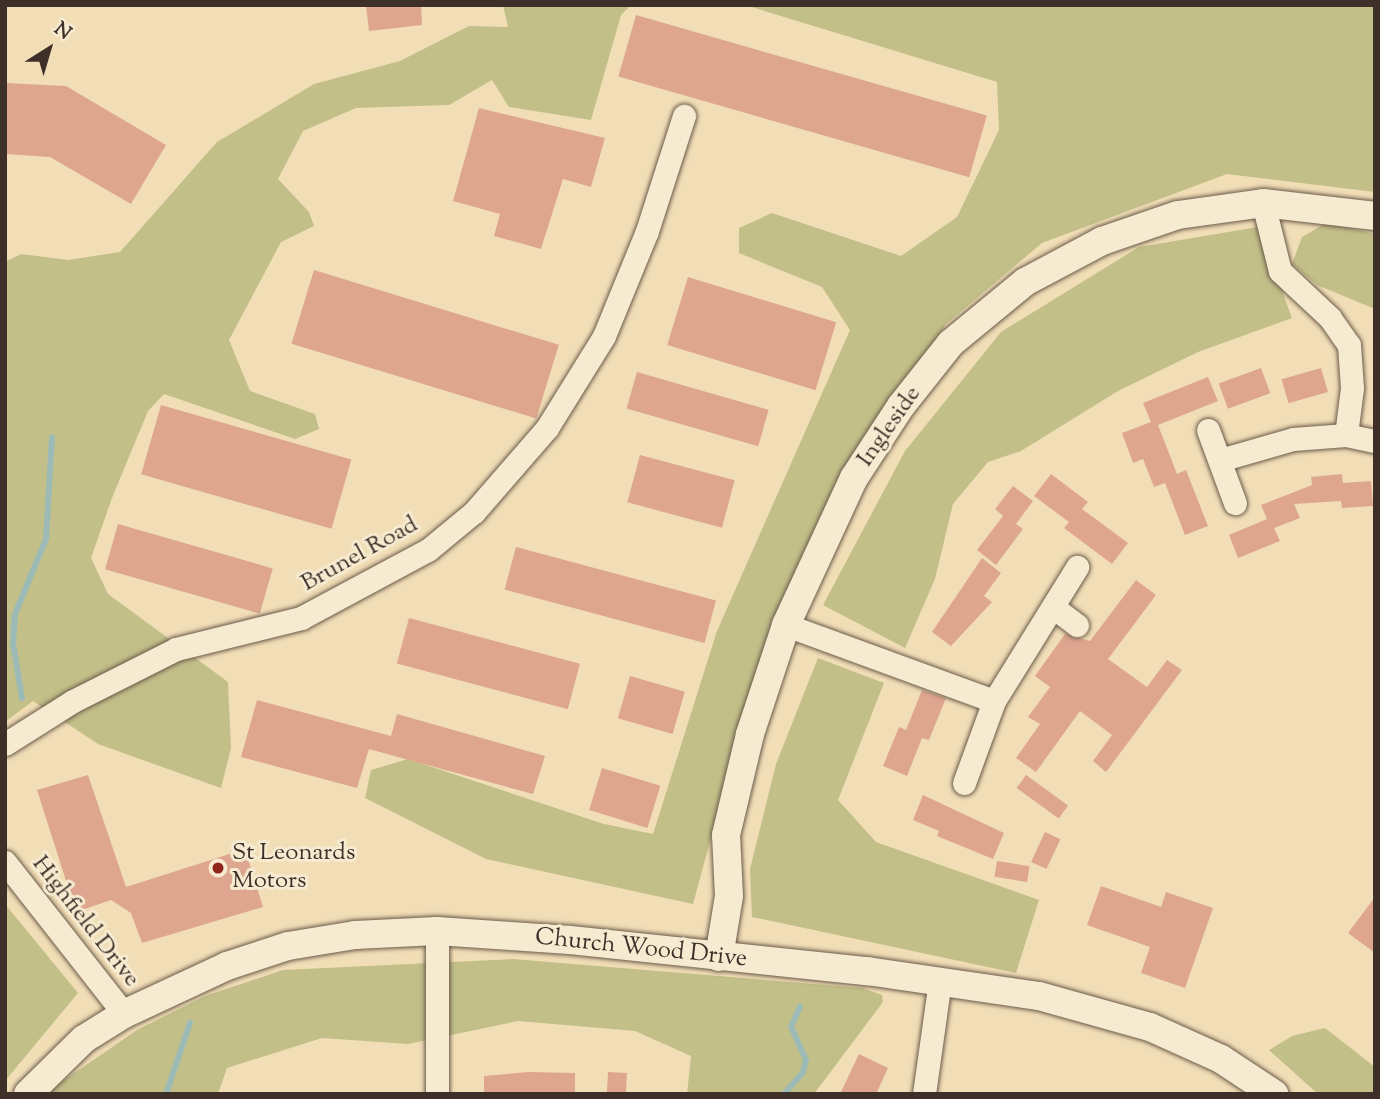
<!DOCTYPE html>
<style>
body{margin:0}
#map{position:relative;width:1380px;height:1099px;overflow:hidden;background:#f1deb6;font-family:"Sorts Mill Goudy",serif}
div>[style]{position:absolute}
.green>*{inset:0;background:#c2bf88}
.stream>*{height:6px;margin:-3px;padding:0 3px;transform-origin:3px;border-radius:3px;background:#9dbbb6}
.building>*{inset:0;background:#dea68e;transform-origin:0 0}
.roads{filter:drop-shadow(0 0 2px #6b5b4c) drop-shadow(0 0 2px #6b5b4c)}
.minor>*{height:23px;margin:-11.5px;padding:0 11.5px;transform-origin:11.5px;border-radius:11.5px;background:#f6ead0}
.tertiary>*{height:28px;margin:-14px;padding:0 14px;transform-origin:14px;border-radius:14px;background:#f6ead0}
.dots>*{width:19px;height:19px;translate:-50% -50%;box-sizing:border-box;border:4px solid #f6ead0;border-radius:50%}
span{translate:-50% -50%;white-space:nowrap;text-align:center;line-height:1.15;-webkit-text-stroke:6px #f6ead0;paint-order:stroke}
.street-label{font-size:24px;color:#3e2f28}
.poi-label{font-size:24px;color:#3e2f28}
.left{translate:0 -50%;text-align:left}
.frame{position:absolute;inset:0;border:7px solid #3e2f28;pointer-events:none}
.north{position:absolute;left:14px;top:14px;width:70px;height:70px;-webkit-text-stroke:5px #f6ead0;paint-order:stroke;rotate:37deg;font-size:19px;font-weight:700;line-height:28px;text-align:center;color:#3e2f28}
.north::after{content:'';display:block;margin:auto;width:24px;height:32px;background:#3e2f28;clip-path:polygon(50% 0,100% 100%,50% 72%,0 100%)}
</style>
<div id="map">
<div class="green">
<i style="clip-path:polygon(503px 5px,631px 5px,621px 15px,591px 120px,509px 107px,492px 80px,449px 105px,356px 108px,303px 131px,278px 179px,309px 212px,314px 226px,281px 242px,229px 340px,250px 391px,315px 414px,319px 429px,295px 439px,164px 394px,148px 411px,112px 498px,91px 558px,108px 594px,228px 682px,231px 748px,221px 788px,98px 744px,33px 701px,5px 722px,5px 262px,21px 254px,68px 260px,120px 252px,217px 142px,314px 84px,400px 61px,469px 26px,508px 27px)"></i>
<i style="clip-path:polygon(745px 5px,1375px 5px,1375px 192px,1227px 174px,1042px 243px,946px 324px,818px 522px,747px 706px,693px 904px,486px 859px,365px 798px,371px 770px,408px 759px,604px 824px,653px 834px,717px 631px,850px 330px,822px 287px,739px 253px,739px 228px,772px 213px,901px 256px,957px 217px,999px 130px,997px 82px)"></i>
<i style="clip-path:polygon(1326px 223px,1375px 234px,1375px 309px,1317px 285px,1292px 264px,1302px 237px)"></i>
<i style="clip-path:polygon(1258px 227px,1292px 318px,1198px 352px,1118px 391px,1021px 451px,988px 462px,953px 504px,935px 579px,905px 648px,823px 605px,905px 451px,1001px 332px,1139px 247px)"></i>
<i style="clip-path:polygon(818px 658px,884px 683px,838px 800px,876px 842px,1039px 900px,1016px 973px,752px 917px,750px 869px,776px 764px)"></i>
<i style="clip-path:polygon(5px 904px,78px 993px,5px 1081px)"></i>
<i style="clip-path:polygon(513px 959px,862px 988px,882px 995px,883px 1002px,814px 1094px,687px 1094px,691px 1056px,635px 1031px,518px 1021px,408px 1044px,322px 1038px,227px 1068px,218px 1094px,44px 1094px,137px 1030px,205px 996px,283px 970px)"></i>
<i style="clip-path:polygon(1325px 1028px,1375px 1067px,1375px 1094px,1318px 1094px,1269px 1050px,1292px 1036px)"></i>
</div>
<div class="stream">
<i style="left:22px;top:698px;width:56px;rotate:-99.3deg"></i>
<i style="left:13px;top:643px;width:29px;rotate:-86deg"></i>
<i style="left:15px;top:614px;width:81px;rotate:-67.5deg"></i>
<i style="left:46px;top:539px;width:102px;rotate:-86.6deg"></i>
<i style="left:166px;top:1094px;width:75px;rotate:-71.3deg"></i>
<i style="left:784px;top:1094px;width:29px;rotate:-49deg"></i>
<i style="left:803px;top:1072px;width:12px;rotate:-76deg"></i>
<i style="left:806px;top:1060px;width:36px;rotate:-114deg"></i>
<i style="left:791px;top:1027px;width:22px;rotate:-66deg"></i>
</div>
<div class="building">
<i style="clip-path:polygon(366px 5px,421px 5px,422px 25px,369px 31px)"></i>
<i style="left:636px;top:15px;width:365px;height:64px;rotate:16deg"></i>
<i style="clip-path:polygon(5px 83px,66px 86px,166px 145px,131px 204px,50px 157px,5px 154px)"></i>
<i style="clip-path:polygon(479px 108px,605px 138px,591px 187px,563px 179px,541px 249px,494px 236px,500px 214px,453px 201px)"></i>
<i style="left:314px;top:270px;width:256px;height:77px;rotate:17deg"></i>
<i style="left:688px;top:277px;width:155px;height:71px;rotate:17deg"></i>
<i style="left:1261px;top:368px;width:27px;height:45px;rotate:70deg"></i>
<i style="left:1321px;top:368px;width:25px;height:41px;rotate:74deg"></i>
<i style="left:637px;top:372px;width:137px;height:38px;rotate:16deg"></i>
<i style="clip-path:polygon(1208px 377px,1218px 401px,1158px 425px,1177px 474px,1186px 470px,1208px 526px,1185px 535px,1165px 483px,1154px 487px,1143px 459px,1133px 463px,1122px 433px,1151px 422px,1143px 403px)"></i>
<i style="left:161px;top:405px;width:198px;height:72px;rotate:16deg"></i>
<i style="left:640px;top:455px;width:98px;height:49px;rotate:15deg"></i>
<i style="clip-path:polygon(1051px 474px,1088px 502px,1082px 509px,1128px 543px,1112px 564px,1064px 528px,1069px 522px,1034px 496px)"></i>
<i style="clip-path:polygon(1342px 474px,1343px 483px,1371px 481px,1373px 506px,1342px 508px,1341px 501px,1294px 504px,1300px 518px,1274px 528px,1280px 541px,1238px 558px,1229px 535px,1267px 519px,1261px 505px,1312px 485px,1311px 477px)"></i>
<i style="clip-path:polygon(1013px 486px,1033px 501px,1016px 524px,1023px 529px,996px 565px,977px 550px,1003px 516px,995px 509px)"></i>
<i style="left:118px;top:524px;width:161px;height:47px;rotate:16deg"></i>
<i style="left:516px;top:547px;width:207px;height:44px;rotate:15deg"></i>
<i style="clip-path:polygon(982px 558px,1001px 573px,984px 596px,992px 602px,951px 646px,932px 632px)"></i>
<i style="clip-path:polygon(1136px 580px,1156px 595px,1108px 659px,1147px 687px,1167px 660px,1182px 670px,1106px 772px,1093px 761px,1112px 735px,1080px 711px,1036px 772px,1016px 758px,1040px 724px,1028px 717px,1050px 687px,1035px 676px,1065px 634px,1090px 641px)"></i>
<i style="left:409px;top:618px;width:177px;height:47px;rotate:15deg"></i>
<i style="left:630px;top:676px;width:57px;height:44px;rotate:16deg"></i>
<i style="clip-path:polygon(922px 690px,946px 698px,929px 740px,922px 738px,907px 776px,883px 766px,899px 727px,906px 730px)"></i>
<i style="clip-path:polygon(257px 700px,391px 736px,397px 714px,545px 756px,533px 794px,369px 749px,357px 788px,241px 757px)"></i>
<i style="left:602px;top:768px;width:61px;height:44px;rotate:17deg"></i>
<i style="clip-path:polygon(88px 775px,126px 887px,245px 849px,263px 907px,142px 943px,131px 913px,111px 900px,76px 912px,37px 790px)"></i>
<i style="left:1026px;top:775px;width:52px;height:16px;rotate:36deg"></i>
<i style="clip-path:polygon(923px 795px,1004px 833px,993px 859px,937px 836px,939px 831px,913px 820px)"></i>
<i style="left:1045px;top:832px;width:17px;height:33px;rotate:25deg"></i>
<i style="left:997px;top:861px;width:33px;height:16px;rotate:9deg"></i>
<i style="clip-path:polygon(1101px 886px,1161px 907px,1166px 892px,1213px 908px,1185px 988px,1141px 973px,1150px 947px,1087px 925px)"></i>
<i style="clip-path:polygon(1375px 897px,1375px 953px,1348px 933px)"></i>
<i style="clip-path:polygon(859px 1054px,888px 1068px,876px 1094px,840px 1094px)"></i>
<i style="clip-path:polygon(528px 1072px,575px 1073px,575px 1094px,484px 1094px,484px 1076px)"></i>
<i style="left:608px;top:1072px;width:19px;height:22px;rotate:3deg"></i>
</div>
<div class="roads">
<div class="minor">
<i style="left:1263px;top:203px;width:70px;rotate:76deg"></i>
<i style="left:1280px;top:271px;width:69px;rotate:43.2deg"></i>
<i style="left:1330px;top:318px;width:33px;rotate:55deg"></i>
<i style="left:1349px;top:345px;width:43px;rotate:86deg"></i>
<i style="left:1352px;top:388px;width:47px;rotate:97.3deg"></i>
<i style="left:1208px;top:430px;width:78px;rotate:69.7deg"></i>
<i style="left:1220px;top:460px;width:76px;rotate:-16deg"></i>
<i style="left:1293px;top:439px;width:53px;rotate:-4.3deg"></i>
<i style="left:1346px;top:435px;width:30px;rotate:12deg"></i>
<i style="left:1053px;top:607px;width:30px;rotate:37deg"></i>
<i style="left:786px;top:625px;width:221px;rotate:20.1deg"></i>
<i style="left:5px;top:744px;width:80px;rotate:-32.3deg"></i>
<i style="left:73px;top:701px;width:115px;rotate:-26.8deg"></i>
<i style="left:176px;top:649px;width:129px;rotate:-13.9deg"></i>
<i style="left:301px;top:618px;width:144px;rotate:-28.2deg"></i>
<i style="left:428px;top:550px;width:60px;rotate:-39.6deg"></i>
<i style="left:474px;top:512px;width:111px;rotate:-49deg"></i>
<i style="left:547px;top:428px;width:108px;rotate:-58.2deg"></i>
<i style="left:604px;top:336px;width:113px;rotate:-67.7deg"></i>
<i style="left:647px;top:231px;width:121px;rotate:-72.2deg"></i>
<i style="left:964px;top:783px;width:87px;rotate:-69.9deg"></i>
<i style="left:994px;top:701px;width:158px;rotate:-58.2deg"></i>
<i style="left:5px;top:862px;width:193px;rotate:51.9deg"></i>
<i style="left:437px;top:931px;width:163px;rotate:90deg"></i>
<i style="left:924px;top:1094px;width:115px;rotate:-82deg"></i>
</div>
<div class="tertiary">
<i style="left:719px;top:957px;width:62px;rotate:-80.7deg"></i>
<i style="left:729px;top:896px;width:61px;rotate:-92.8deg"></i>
<i style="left:726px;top:835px;width:104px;rotate:-76.6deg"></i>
<i style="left:750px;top:734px;width:115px;rotate:-71.7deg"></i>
<i style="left:786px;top:625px;width:162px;rotate:-65.2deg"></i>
<i style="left:854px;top:478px;width:86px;rotate:-56.9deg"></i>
<i style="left:901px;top:406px;width:80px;rotate:-51.6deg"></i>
<i style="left:951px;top:343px;width:96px;rotate:-39.5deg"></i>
<i style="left:1025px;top:282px;width:87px;rotate:-28deg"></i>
<i style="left:1102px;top:241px;width:80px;rotate:-18.9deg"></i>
<i style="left:1178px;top:215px;width:86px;rotate:-8deg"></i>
<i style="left:1263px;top:203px;width:113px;rotate:6.6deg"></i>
<i style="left:28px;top:1094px;width:78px;rotate:-44.5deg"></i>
<i style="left:84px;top:1039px;width:47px;rotate:-32deg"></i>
<i style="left:124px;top:1014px;width:114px;rotate:-25deg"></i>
<i style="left:227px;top:966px;width:64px;rotate:-18.2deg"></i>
<i style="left:288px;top:946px;width:68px;rotate:-9.3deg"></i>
<i style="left:355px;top:935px;width:82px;rotate:-2.8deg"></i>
<i style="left:437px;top:931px;width:133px;rotate:3.9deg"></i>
<i style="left:570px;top:940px;width:299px;rotate:6deg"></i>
<i style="left:867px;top:971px;width:174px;rotate:8.3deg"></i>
<i style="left:1039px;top:996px;width:115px;rotate:15.6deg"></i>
<i style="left:1150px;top:1027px;width:78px;rotate:24.3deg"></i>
<i style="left:1221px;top:1059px;width:64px;rotate:33.4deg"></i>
</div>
</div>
<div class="dots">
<i style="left:218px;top:868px;background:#8f2418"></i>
</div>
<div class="street-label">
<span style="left:890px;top:427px;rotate:-55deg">Ingleside</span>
<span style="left:360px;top:555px;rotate:-29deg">Brunel Road</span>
<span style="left:85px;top:922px;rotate:52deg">Highfield Drive</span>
<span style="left:641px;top:949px;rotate:6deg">Church Wood Drive</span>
</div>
<div class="poi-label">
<span class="left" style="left:232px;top:868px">St Leonards<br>Motors</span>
</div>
<div class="frame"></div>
<div class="north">N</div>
</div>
